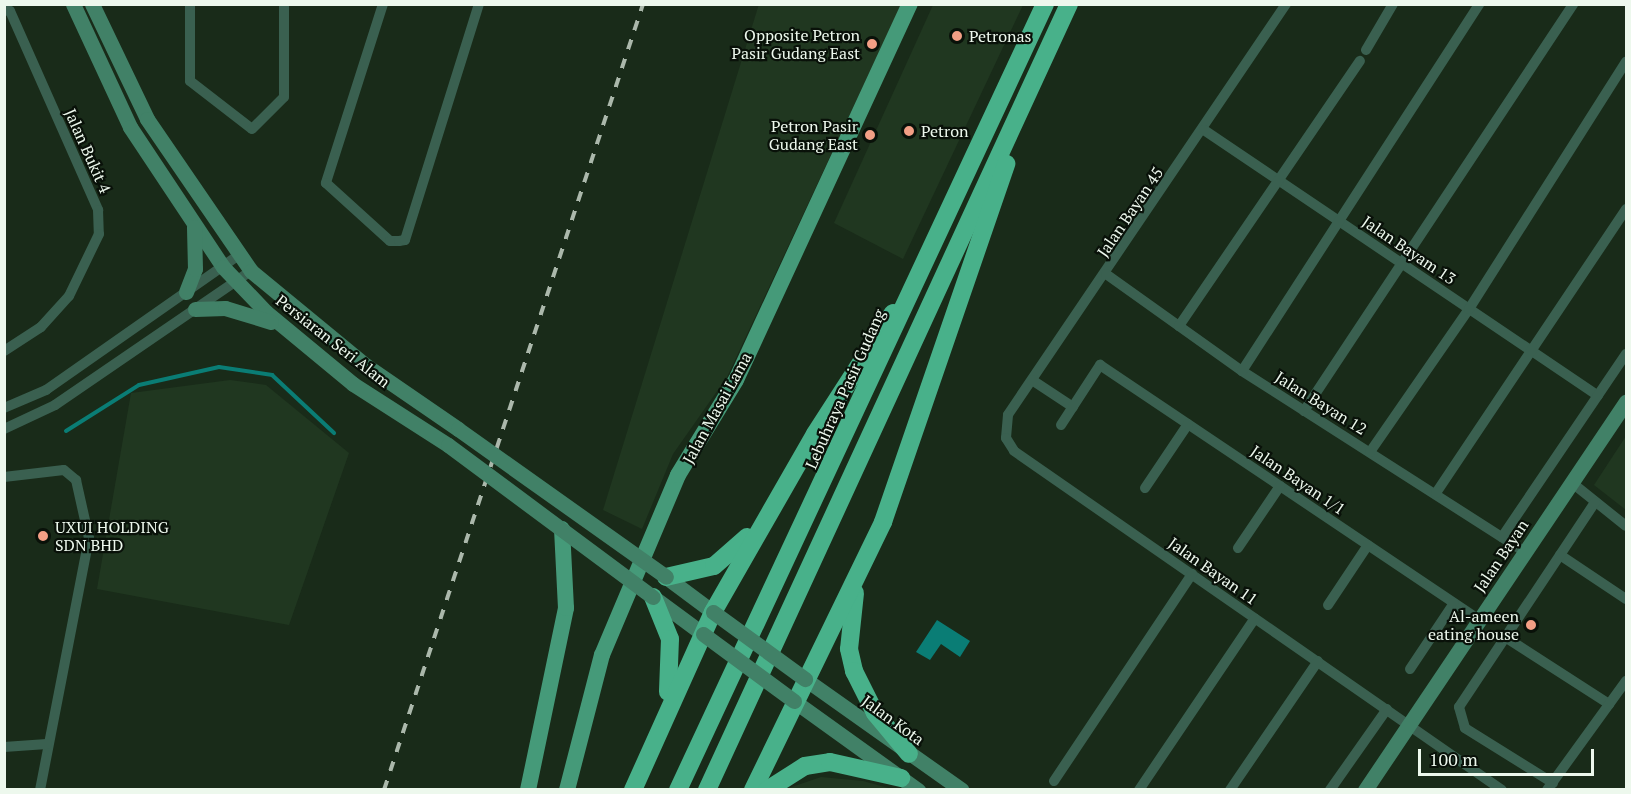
<!DOCTYPE html>
<style>
body{margin:0}
#map{position:relative;width:1631px;height:794px;overflow:hidden;background:#192b19;font-family:"PT Serif",serif}
div>[style]{position:absolute}
.built>*{inset:0;background:#203720}
.water>*{inset:0;background:#0a7d75}
.stream>*{height:4px;margin:-2px;padding:0 2px;transform-origin:2px;border-radius:2px;background:#0a7d75}
.street>*{height:10px;margin:-5px;padding:0 5px;transform-origin:5px;border-radius:5px;background:#3a6050}
.secondary>*{height:15px;margin:-7.5px;padding:0 7.5px;transform-origin:7.5px;border-radius:7.5px;background:#418167}
.primary>*{height:16px;margin:-8px;padding:0 8px;transform-origin:8px;border-radius:8px;background:#459a79}
.highway>*{height:18px;margin:-9px;padding:0 9px;transform-origin:9px;border-radius:9px;background:#48b18a}
.rail>*{height:4px;margin-top:-2px;transform-origin:0;background:repeating-linear-gradient(90deg,#abb8ab 0 10px,transparent 0 20px)}
.secondary-bridge>*{height:15px;margin:-7.5px;padding:0 7.5px;transform-origin:7.5px;border-radius:7.5px;background:#418167}
.dots>*{width:16px;height:16px;translate:-50% -50%;box-sizing:border-box;border:3px solid #091109;border-radius:50%}
span{translate:-50% -50%;white-space:nowrap;text-align:center;line-height:1.15;-webkit-text-stroke:4.5px #091109;paint-order:stroke}
.poi-label{font-size:16px;color:#edf8ed}
.right{translate:-100% -50%;text-align:right}
.left{translate:0 -50%;text-align:left}
.street-label{font-size:16px;color:#edf8ed}
.frame{position:absolute;inset:0;border:6px solid #edf8ed;pointer-events:none}
.scale{position:absolute;left:1418px;top:749px;width:176px;height:27px;box-sizing:border-box;border:3px solid #edf8ed;border-top:0;padding-left:8px;font-size:18px;line-height:21px;white-space:nowrap;color:#edf8ed;-webkit-text-stroke:4px #091109;paint-order:stroke}
</style>
<div id="map">
<div class="built">
<i style="clip-path:polygon(759px 4px,901px 5px,727px 377px,673px 454px,642px 529px,603px 510px)"></i>
<i style="clip-path:polygon(933px 5px,1023px 5px,903px 259px,834px 223px)"></i>
<i style="clip-path:polygon(230px 380px,266px 385px,349px 453px,289px 625px,97px 589px,131px 393px)"></i>
<i style="clip-path:polygon(1626px 436px,1626px 510px,1594px 485px)"></i>
<i style="clip-path:polygon(821px 777px,863px 781px,892px 789px,783px 790px)"></i>
</div>
<div class="water">
<i style="clip-path:polygon(937px 620px,970px 641px,960px 657px,941px 644px,930px 660px,916px 652px)"></i>
</div>
<div class="stream">
<i style="left:66px;top:431px;width:86px;rotate:-32.2deg"></i>
<i style="left:139px;top:385px;width:82px;rotate:-12.7deg"></i>
<i style="left:219px;top:367px;width:54px;rotate:8.6deg"></i>
<i style="left:272px;top:375px;width:85px;rotate:43.1deg"></i>
</div>
<div class="street">
<i style="left:190px;top:4px;width:77px;rotate:90deg"></i>
<i style="left:190px;top:81px;width:78px;rotate:37.7deg"></i>
<i style="left:252px;top:129px;width:45px;rotate:-45deg"></i>
<i style="left:284px;top:97px;width:93px;rotate:-90deg"></i>
<i style="left:383px;top:4px;width:188px;rotate:107.7deg"></i>
<i style="left:326px;top:183px;width:86px;rotate:42.2deg"></i>
<i style="left:390px;top:241px;width:9px"></i>
<i style="left:399px;top:241px;width:6px;rotate:-9deg"></i>
<i style="left:405px;top:240px;width:247px;rotate:-72.6deg"></i>
<i style="left:1286px;top:4px;width:496px;rotate:124.1deg"></i>
<i style="left:1008px;top:415px;width:23px;rotate:95deg"></i>
<i style="left:1006px;top:438px;width:15px;rotate:58deg"></i>
<i style="left:1014px;top:451px;width:594px;rotate:34.79deg"></i>
<i style="left:4px;top:10px;width:6px;rotate:9deg"></i>
<i style="left:10px;top:11px;width:218px;rotate:66.1deg"></i>
<i style="left:98px;top:210px;width:24px;rotate:88deg"></i>
<i style="left:99px;top:234px;width:69px;rotate:115.8deg"></i>
<i style="left:69px;top:296px;width:42px;rotate:132.1deg"></i>
<i style="left:41px;top:327px;width:44px;rotate:147deg"></i>
<i style="left:1366px;top:50px;width:53px;rotate:-59.6deg"></i>
<i style="left:1204px;top:130px;width:475px;rotate:34deg"></i>
<i style="left:1106px;top:274px;width:167px;rotate:35.5deg"></i>
<i style="left:1242px;top:371px;width:336px;rotate:32.6deg"></i>
<i style="left:1179px;top:326px;width:321px;rotate:-55.7deg"></i>
<i style="left:1242px;top:371px;width:437px;rotate:-57.1deg"></i>
<i style="left:1032px;top:380px;width:49px;rotate:33.4deg"></i>
<i style="left:4px;top:408px;width:46px;rotate:-23.2deg"></i>
<i style="left:46px;top:390px;width:236px;rotate:-35deg"></i>
<i style="left:1304px;top:411px;width:488px;rotate:-56.5deg"></i>
<i style="left:1061px;top:425px;width:72px;rotate:-57deg"></i>
<i style="left:1100px;top:365px;width:457px;rotate:33.9deg"></i>
<i style="left:4px;top:429px;width:56px;rotate:-25.2deg"></i>
<i style="left:55px;top:405px;width:237px;rotate:-34.4deg"></i>
<i style="left:1370px;top:452px;width:174px;rotate:-55.3deg"></i>
<i style="left:1469px;top:309px;width:293px;rotate:-57.6deg"></i>
<i style="left:4px;top:477px;width:60px;rotate:-6.7deg"></i>
<i style="left:64px;top:470px;width:16px;rotate:40deg"></i>
<i style="left:76px;top:480px;width:59px;rotate:77.4deg"></i>
<i style="left:89px;top:538px;width:257px;rotate:101deg"></i>
<i style="left:1571px;top:482px;width:70px;rotate:38.7deg"></i>
<i style="left:1145px;top:488px;width:77px;rotate:-56.1deg"></i>
<i style="left:1436px;top:493px;width:342px;rotate:-56.2deg"></i>
<i style="left:1502px;top:537px;width:221px;rotate:-55.9deg"></i>
<i style="left:1238px;top:548px;width:75px;rotate:-55.9deg"></i>
<i style="left:1560px;top:555px;width:79px;rotate:33.7deg"></i>
<i style="left:1328px;top:605px;width:72px;rotate:-56.3deg"></i>
<i style="left:1505px;top:637px;width:124px;rotate:32.8deg"></i>
<i style="left:1410px;top:669px;width:79px;rotate:-56.3deg"></i>
<i style="left:4px;top:747px;width:43px;rotate:-4deg"></i>
<i style="left:1054px;top:781px;width:249px;rotate:-56.3deg"></i>
<i style="left:1553px;top:783px;width:104px;rotate:-148deg"></i>
<i style="left:1465px;top:728px;width:22px;rotate:-106deg"></i>
<i style="left:1459px;top:707px;width:246px;rotate:-56.4deg"></i>
<i style="left:1139px;top:790px;width:207px;rotate:-56deg"></i>
<i style="left:1230px;top:790px;width:156px;rotate:-55.7deg"></i>
<i style="left:1330px;top:790px;width:99px;rotate:-54.9deg"></i>
<i style="left:1547px;top:790px;width:135px;rotate:-54.1deg"></i>
</div>
<div class="secondary">
<i style="left:73px;top:4px;width:136px;rotate:65.1deg"></i>
<i style="left:130px;top:127px;width:168px;rotate:56.4deg"></i>
<i style="left:223px;top:267px;width:62px;rotate:46.3deg"></i>
<i style="left:266px;top:312px;width:113px;rotate:39.6deg"></i>
<i style="left:353px;top:384px;width:113px;rotate:32.7deg"></i>
<i style="left:92px;top:4px;width:127px;rotate:64.4deg"></i>
<i style="left:147px;top:119px;width:184px;rotate:55.6deg"></i>
<i style="left:251px;top:271px;width:148px;rotate:39.5deg"></i>
<i style="left:365px;top:365px;width:113px;rotate:34.5deg"></i>
<i style="left:186px;top:292px;width:25px;rotate:-69deg"></i>
<i style="left:195px;top:269px;width:42px;rotate:-91.4deg"></i>
<i style="left:195px;top:309px;width:30px;rotate:-2deg"></i>
<i style="left:225px;top:308px;width:48px;rotate:16.9deg"></i>
<i style="left:666px;top:577px;width:59px;rotate:36.7deg"></i>
<i style="left:653px;top:597px;width:62px;rotate:36.5deg"></i>
<i style="left:805px;top:679px;width:192px;rotate:35.3deg"></i>
<i style="left:794px;top:701px;width:153px;rotate:35.7deg"></i>
<i style="left:1365px;top:790px;width:468px;rotate:-56.1deg"></i>
</div>
<div class="primary">
<i style="left:528px;top:790px;width:186px;rotate:-78.2deg"></i>
<i style="left:566px;top:608px;width:79px;rotate:-92.9deg"></i>
<i style="left:567px;top:790px;width:139px;rotate:-75.5deg"></i>
<i style="left:602px;top:655px;width:195px;rotate:-67.1deg"></i>
<i style="left:678px;top:475px;width:111px;rotate:-58.6deg"></i>
<i style="left:736px;top:380px;width:414px;rotate:-65.2deg"></i>
</div>
<div class="highway">
<i style="left:666px;top:577px;width:49px;rotate:-12.9deg"></i>
<i style="left:714px;top:566px;width:44px;rotate:-41.3deg"></i>
<i style="left:855px;top:593px;width:56px;rotate:96.1deg"></i>
<i style="left:849px;top:649px;width:23px;rotate:77deg"></i>
<i style="left:854px;top:671px;width:47px;rotate:63.4deg"></i>
<i style="left:875px;top:713px;width:53px;rotate:50.3deg"></i>
<i style="left:653px;top:597px;width:45px;rotate:68deg"></i>
<i style="left:670px;top:639px;width:53px;rotate:92.2deg"></i>
<i style="left:633px;top:790px;width:195px;rotate:-65.8deg"></i>
<i style="left:713px;top:612px;width:205px;rotate:-60.2deg"></i>
<i style="left:815px;top:434px;width:144px;rotate:-57.2deg"></i>
<i style="left:678px;top:790px;width:867px;rotate:-64.97deg"></i>
<i style="left:707px;top:790px;width:865px;rotate:-65.27deg"></i>
<i style="left:753px;top:790px;width:298px;rotate:-64.1deg"></i>
<i style="left:883px;top:522px;width:379px;rotate:-71deg"></i>
<i style="left:767px;top:790px;width:45px;rotate:-32.3deg"></i>
<i style="left:805px;top:766px;width:25px;rotate:-9deg"></i>
<i style="left:830px;top:762px;width:73px;rotate:12.7deg"></i>
</div>
<div class="rail">
<i style="left:384px;top:790px;width:828px;rotate:-71.76deg"></i>
</div>
<div class="secondary-bridge">
<i style="left:458px;top:429px;width:255px;rotate:35.4deg"></i>
<i style="left:448px;top:445px;width:255px;rotate:36.6deg"></i>
<i style="left:713px;top:612px;width:114px;rotate:36.1deg"></i>
<i style="left:703px;top:634px;width:113px;rotate:36.4deg"></i>
</div>
<div class="dots">
<i style="left:957px;top:36px;background:#f39f85"></i>
<i style="left:872px;top:44px;background:#f39f85"></i>
<i style="left:909px;top:131px;background:#f39f85"></i>
<i style="left:870px;top:135px;background:#f39f85"></i>
<i style="left:43px;top:536px;background:#f39f85"></i>
<i style="left:1531px;top:625px;background:#f39f85"></i>
</div>
<div class="poi-label">
<span class="right" style="left:860px;top:44px">Opposite Petron<br>Pasir Gudang East</span>
<span class="left" style="left:969px;top:36px">Petronas</span>
<span class="right" style="left:858px;top:135px">Petron Pasir<br>Gudang East</span>
<span class="left" style="left:921px;top:131px">Petron</span>
<span class="left" style="left:55px;top:536px">UXUI HOLDING<br>SDN BHD</span>
<span class="right" style="left:1519px;top:625px">Al-ameen<br>eating house</span>
</div>
<div class="street-label">
<span style="left:88px;top:151px;rotate:66deg">Jalan Bukit 4</span>
<span style="left:1130px;top:212px;rotate:-56deg">Jalan Bayan 45</span>
<span style="left:1409px;top:250px;rotate:34deg">Jalan Bayam 13</span>
<span style="left:333px;top:341px;rotate:38deg">Persiaran Seri Alam</span>
<span style="left:845px;top:389px;rotate:-66deg">Lebuhraya Pasir Gudang</span>
<span style="left:1321px;top:403px;rotate:32deg">Jalan Bayan 12</span>
<span style="left:717px;top:408px;rotate:-61deg">Jalan Masai Lama</span>
<span style="left:1298px;top:480px;rotate:34deg">Jalan Bayan 1/1</span>
<span style="left:1501px;top:556px;rotate:-56deg">Jalan Bayan</span>
<span style="left:1213px;top:571px;rotate:35deg">Jalan Bayan 11</span>
<span style="left:893px;top:720px;rotate:36deg">Jalan Kota</span>
</div>
<div class="frame"></div>
<div class="scale">100 m</div>
</div>
